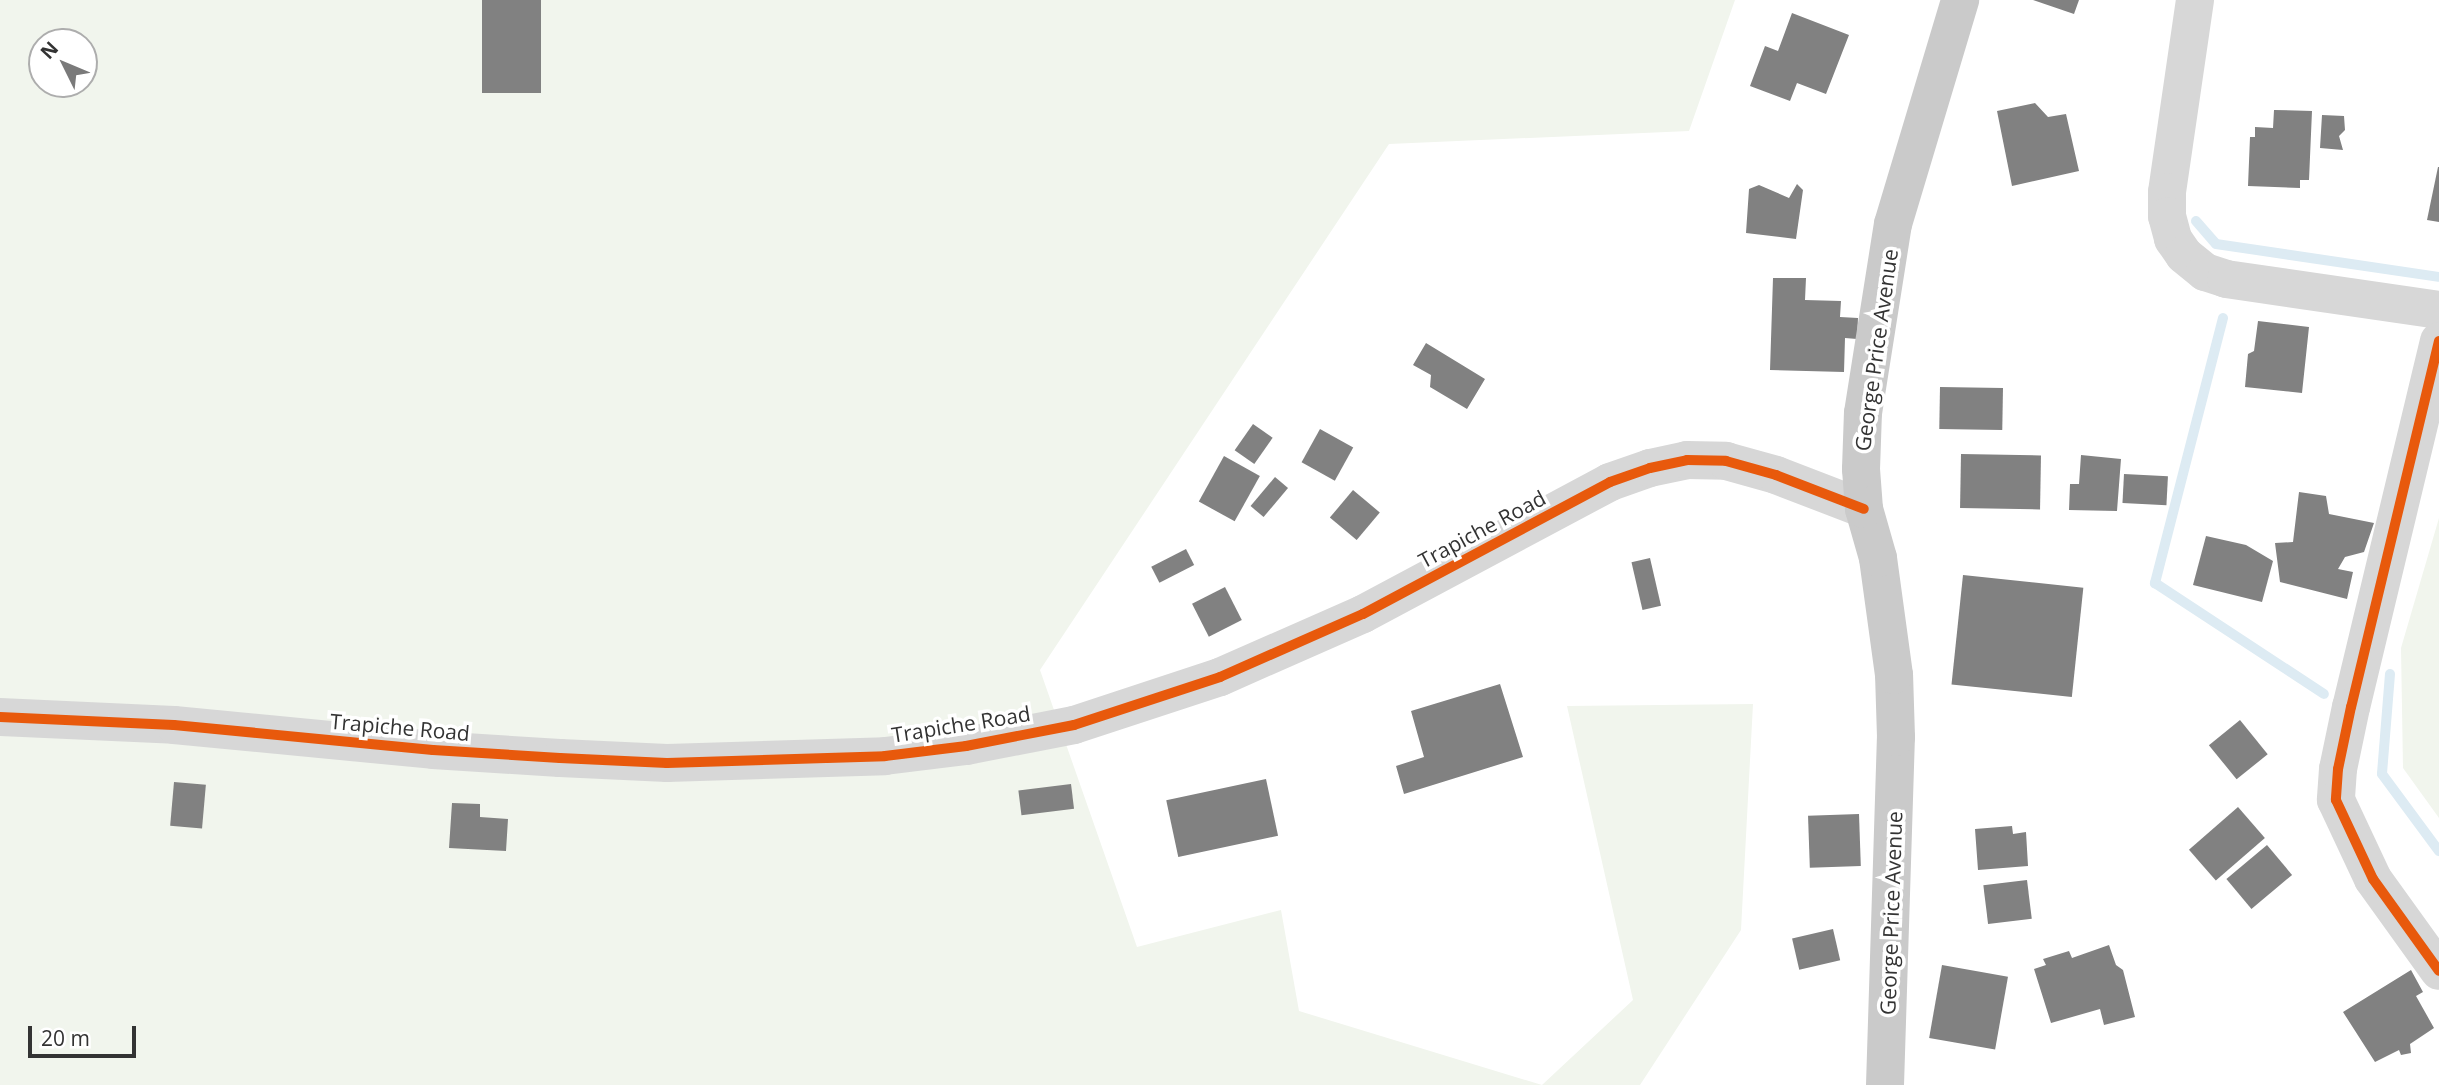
<!DOCTYPE html>
<style>
body{margin:0}
#map{position:relative;width:2439px;height:1085px;overflow:hidden;background:#fff;font-family:"Open Sans",sans-serif}
div>[style]{position:absolute}
.green>*{inset:0;background:#f1f5ed}
.stream>*{height:10px;margin:-5px;padding:0 5px;transform-origin:5px;border-radius:5px;background:#ddebf3}
.building>*{inset:0;background:#818181;transform-origin:0 0}
.minor>*{height:38px;margin:-19px;padding:0 19px;transform-origin:19px;border-radius:19px;background:#d7d7d7}
.major>*{height:38px;margin:-19px;padding:0 19px;transform-origin:19px;border-radius:19px;background:#cacaca}
.cycleway>*{height:10px;margin:-5px;padding:0 5px;transform-origin:5px;border-radius:5px;background:#e8590c}
span{translate:-50% -50%;white-space:nowrap;text-align:center;line-height:1.15;-webkit-text-stroke:7px #fff;paint-order:stroke}
.street-label{font-size:21px;color:#333}
.north{position:absolute;left:28px;top:28px;width:70px;height:70px;box-sizing:border-box;background:#fff;border:2px solid #adadad;border-radius:50%;rotate:313deg;font-size:19px;font-weight:700;line-height:28px;text-align:center;color:#333}
.north::after{content:'';display:block;margin:auto;width:24px;height:32px;background:#7a7a7a;clip-path:polygon(50% 0,100% 100%,50% 72%,0 100%)}
.scale{position:absolute;left:28px;top:1026px;width:108px;height:32px;box-sizing:border-box;border:4px solid #333;border-top:0;padding-left:9px;font-size:21px;line-height:24px;white-space:nowrap;color:#333;-webkit-text-stroke:5px #fff;paint-order:stroke}
</style>
<div id="map">
<div class="green">
<i style="clip-path:polygon(evenodd,0 0,1735px 0,1689px 131px,1389px 144px,1040px 670px,1137px 947px,1281px 910px,1299px 1011px,1542px 1085px,1633px 1000px,1567px 706px,1753px 704px,1741px 930px,1640px 1085px,0 1085px,0 0,42px 42px,84px 42px,84px 84px,42px 84px,42px 42px)"></i>
<i style="clip-path:polygon(2439px 518px,2439px 818px,2403px 768px,2401px 648px)"></i>
</div>
<div class="stream">
<i style="left:2196px;top:221px;width:30px;rotate:49deg"></i>
<i style="left:2216px;top:244px;width:225px;rotate:8.4deg"></i>
<i style="left:2223px;top:318px;width:274px;rotate:104.4deg"></i>
<i style="left:2155px;top:583px;width:202px;rotate:33.3deg"></i>
<i style="left:2390px;top:674px;width:100px;rotate:94.6deg"></i>
<i style="left:2382px;top:774px;width:96px;rotate:53.5deg"></i>
</div>
<div class="building">
<i style="left:482px;top:0;width:59px;height:93px"></i>
<i style="clip-path:polygon(2033px 0,2079px 0,2074px 14px)"></i>
<i style="clip-path:polygon(1792px 13px,1849px 35px,1826px 94px,1797px 83px,1790px 101px,1750px 86px,1765px 46px,1778px 51px)"></i>
<i style="clip-path:polygon(2035px 103px,2048px 117px,2066px 114px,2079px 171px,2012px 186px,1997px 111px)"></i>
<i style="clip-path:polygon(2274px 110px,2312px 111px,2309px 180px,2300px 180px,2300px 188px,2248px 186px,2250px 137px,2255px 137px,2255px 127px,2273px 128px)"></i>
<i style="clip-path:polygon(2322px 115px,2344px 116px,2345px 130px,2339px 136px,2343px 150px,2320px 148px)"></i>
<i style="clip-path:polygon(2438px 167px,2439px 167px,2439px 222px,2427px 220px)"></i>
<i style="clip-path:polygon(1797px 184px,1803px 190px,1796px 239px,1746px 233px,1749px 189px,1759px 185px,1789px 198px)"></i>
<i style="clip-path:polygon(1773px 278px,1806px 278px,1805px 300px,1841px 301px,1840px 317px,1858px 318px,1857px 339px,1845px 338px,1844px 372px,1770px 370px)"></i>
<i style="clip-path:polygon(2258px 321px,2309px 327px,2302px 393px,2245px 387px,2248px 354px,2254px 351px)"></i>
<i style="clip-path:polygon(1426px 343px,1485px 379px,1467px 409px,1430px 387px,1431px 375px,1413px 365px)"></i>
<i style="left:1940px;top:387px;width:63px;height:42px;rotate:1deg"></i>
<i style="left:1253px;top:424px;width:24px;height:32px;rotate:35deg"></i>
<i style="left:1320px;top:429px;width:38px;height:38px;rotate:29deg"></i>
<i style="left:1961px;top:454px;width:80px;height:54px;rotate:1deg"></i>
<i style="clip-path:polygon(2081px 455px,2121px 459px,2117px 511px,2069px 510px,2070px 484px,2079px 484px)"></i>
<i style="left:1224px;top:456px;width:41px;height:52px;rotate:29deg"></i>
<i style="left:2124px;top:474px;width:44px;height:29px;rotate:3deg"></i>
<i style="left:1275px;top:477px;width:17px;height:38px;rotate:40deg"></i>
<i style="left:1353px;top:490px;width:35px;height:36px;rotate:40deg"></i>
<i style="clip-path:polygon(2299px 492px,2326px 496px,2329px 514px,2374px 523px,2364px 552px,2345px 557px,2338px 569px,2353px 572px,2347px 599px,2280px 582px,2275px 543px,2293px 542px)"></i>
<i style="clip-path:polygon(2206px 536px,2246px 545px,2273px 561px,2262px 602px,2193px 585px)"></i>
<i style="left:1186px;top:549px;width:18px;height:39px;rotate:63deg"></i>
<i style="left:1650px;top:558px;width:49px;height:19px;rotate:77deg"></i>
<i style="left:1963px;top:575px;width:121px;height:110px;rotate:6deg"></i>
<i style="left:1225px;top:587px;width:37px;height:37px;rotate:63deg"></i>
<i style="clip-path:polygon(1500px 684px,1523px 757px,1404px 794px,1396px 766px,1424px 757px,1411px 711px)"></i>
<i style="left:2240px;top:720px;width:44px;height:40px;rotate:51deg"></i>
<i style="left:1266px;top:779px;width:58px;height:102px;rotate:78deg"></i>
<i style="left:174px;top:782px;width:32px;height:44px;rotate:5deg"></i>
<i style="left:1071px;top:784px;width:25px;height:53px;rotate:83deg"></i>
<i style="clip-path:polygon(452px 803px,480px 804px,480px 817px,508px 819px,506px 851px,449px 848px)"></i>
<i style="left:2238px;top:807px;width:41px;height:65px;rotate:49deg"></i>
<i style="left:1859px;top:814px;width:52px;height:51px;rotate:88deg"></i>
<i style="clip-path:polygon(2012px 826px,2013px 834px,2026px 832px,2028px 866px,1978px 870px,1975px 829px)"></i>
<i style="left:2267px;top:845px;width:39px;height:53px;rotate:50deg"></i>
<i style="left:2027px;top:880px;width:39px;height:44px;rotate:83deg"></i>
<i style="left:1833px;top:929px;width:32px;height:42px;rotate:77deg"></i>
<i style="clip-path:polygon(2109px 945px,2116px 965px,2123px 970px,2135px 1017px,2104px 1025px,2100px 1009px,2051px 1023px,2034px 969px,2046px 965px,2043px 959px,2069px 951px,2072px 958px)"></i>
<i style="left:1942px;top:965px;width:67px;height:74px;rotate:10deg"></i>
<i style="clip-path:polygon(2411px 970px,2423px 992px,2416px 996px,2434px 1028px,2410px 1044px,2411px 1053px,2401px 1055px,2399px 1050px,2375px 1062px,2343px 1012px)"></i>
</div>
<div class="minor">
<i style="left:2195px;top:0;width:194px;rotate:98.3deg"></i>
<i style="left:2167px;top:192px;width:24px;rotate:90deg"></i>
<i style="left:2167px;top:216px;width:24px;rotate:75deg"></i>
<i style="left:2173px;top:239px;width:19px;rotate:55deg"></i>
<i style="left:2184px;top:255px;width:27px;rotate:39deg"></i>
<i style="left:2205px;top:272px;width:22px;rotate:18deg"></i>
<i style="left:2226px;top:279px;width:215px;rotate:8.3deg"></i>
<i style="left:2439px;top:341px;width:376px;rotate:103.5deg"></i>
<i style="left:2351px;top:707px;width:63px;rotate:101.8deg"></i>
<i style="left:2338px;top:769px;width:31px;rotate:94deg"></i>
<i style="left:2336px;top:800px;width:87px;rotate:64.9deg"></i>
<i style="left:2373px;top:879px;width:113px;rotate:54.3deg"></i>
<i style="left:0;top:717px;width:174px;rotate:2.6deg"></i>
<i style="left:174px;top:725px;width:260px;rotate:5.5deg"></i>
<i style="left:433px;top:750px;width:127px;rotate:3.6deg"></i>
<i style="left:560px;top:758px;width:107px;rotate:2.7deg"></i>
<i style="left:667px;top:763px;width:218px;rotate:-1.8deg"></i>
<i style="left:885px;top:756px;width:82px;rotate:-7deg"></i>
<i style="left:966px;top:746px;width:110px;rotate:-11deg"></i>
<i style="left:1074px;top:725px;width:154px;rotate:-18.2deg"></i>
<i style="left:1220px;top:677px;width:156px;rotate:-23.8deg"></i>
<i style="left:1363px;top:614px;width:280px;rotate:-28.1deg"></i>
<i style="left:1610px;top:482px;width:42px;rotate:-19.3deg"></i>
<i style="left:1650px;top:468px;width:38px;rotate:-12deg"></i>
<i style="left:1687px;top:460px;width:39px;rotate:1deg"></i>
<i style="left:1726px;top:461px;width:52px;rotate:15.6deg"></i>
<i style="left:1776px;top:475px;width:94px;rotate:21.1deg"></i>
</div>
<div class="major">
<i style="left:1885px;top:1085px;width:348px;rotate:-88.2deg"></i>
<i style="left:1896px;top:737px;width:62px;rotate:-91.8deg"></i>
<i style="left:1894px;top:675px;width:118px;rotate:-97.8deg"></i>
<i style="left:1878px;top:558px;width:51px;rotate:-105.9deg"></i>
<i style="left:1864px;top:509px;width:40px;rotate:-94.3deg"></i>
<i style="left:1861px;top:469px;width:56px;rotate:-88deg"></i>
<i style="left:1863px;top:413px;width:191px;rotate:-81deg"></i>
<i style="left:1893px;top:224px;width:234px;rotate:-73.3deg"></i>
</div>
<div class="cycleway">
<i style="left:2439px;top:341px;width:376px;rotate:103.5deg"></i>
<i style="left:2351px;top:707px;width:63px;rotate:101.8deg"></i>
<i style="left:2338px;top:769px;width:31px;rotate:94deg"></i>
<i style="left:2336px;top:800px;width:87px;rotate:64.9deg"></i>
<i style="left:2373px;top:879px;width:113px;rotate:54.3deg"></i>
<i style="left:0;top:717px;width:174px;rotate:2.6deg"></i>
<i style="left:174px;top:725px;width:260px;rotate:5.5deg"></i>
<i style="left:433px;top:750px;width:127px;rotate:3.6deg"></i>
<i style="left:560px;top:758px;width:107px;rotate:2.7deg"></i>
<i style="left:667px;top:763px;width:218px;rotate:-1.8deg"></i>
<i style="left:885px;top:756px;width:82px;rotate:-7deg"></i>
<i style="left:966px;top:746px;width:110px;rotate:-11deg"></i>
<i style="left:1074px;top:725px;width:154px;rotate:-18.2deg"></i>
<i style="left:1220px;top:677px;width:156px;rotate:-23.8deg"></i>
<i style="left:1363px;top:614px;width:280px;rotate:-28.1deg"></i>
<i style="left:1610px;top:482px;width:42px;rotate:-19.3deg"></i>
<i style="left:1650px;top:468px;width:38px;rotate:-12deg"></i>
<i style="left:1687px;top:460px;width:39px;rotate:1deg"></i>
<i style="left:1726px;top:461px;width:52px;rotate:15.6deg"></i>
<i style="left:1776px;top:475px;width:94px;rotate:21.1deg"></i>
</div>
<div class="street-label">
<span style="left:1876px;top:350px;rotate:-82deg">George Price Avenue</span>
<span style="left:1482px;top:529px;rotate:-28deg">Trapiche Road</span>
<span style="left:961px;top:724px;rotate:-9deg">Trapiche Road</span>
<span style="left:400px;top:727px;rotate:5deg">Trapiche Road</span>
<span style="left:1891px;top:913px;rotate:-88deg">George Price Avenue</span>
</div>
<div class="north">N</div>
<div class="scale">20 m</div>
</div>
